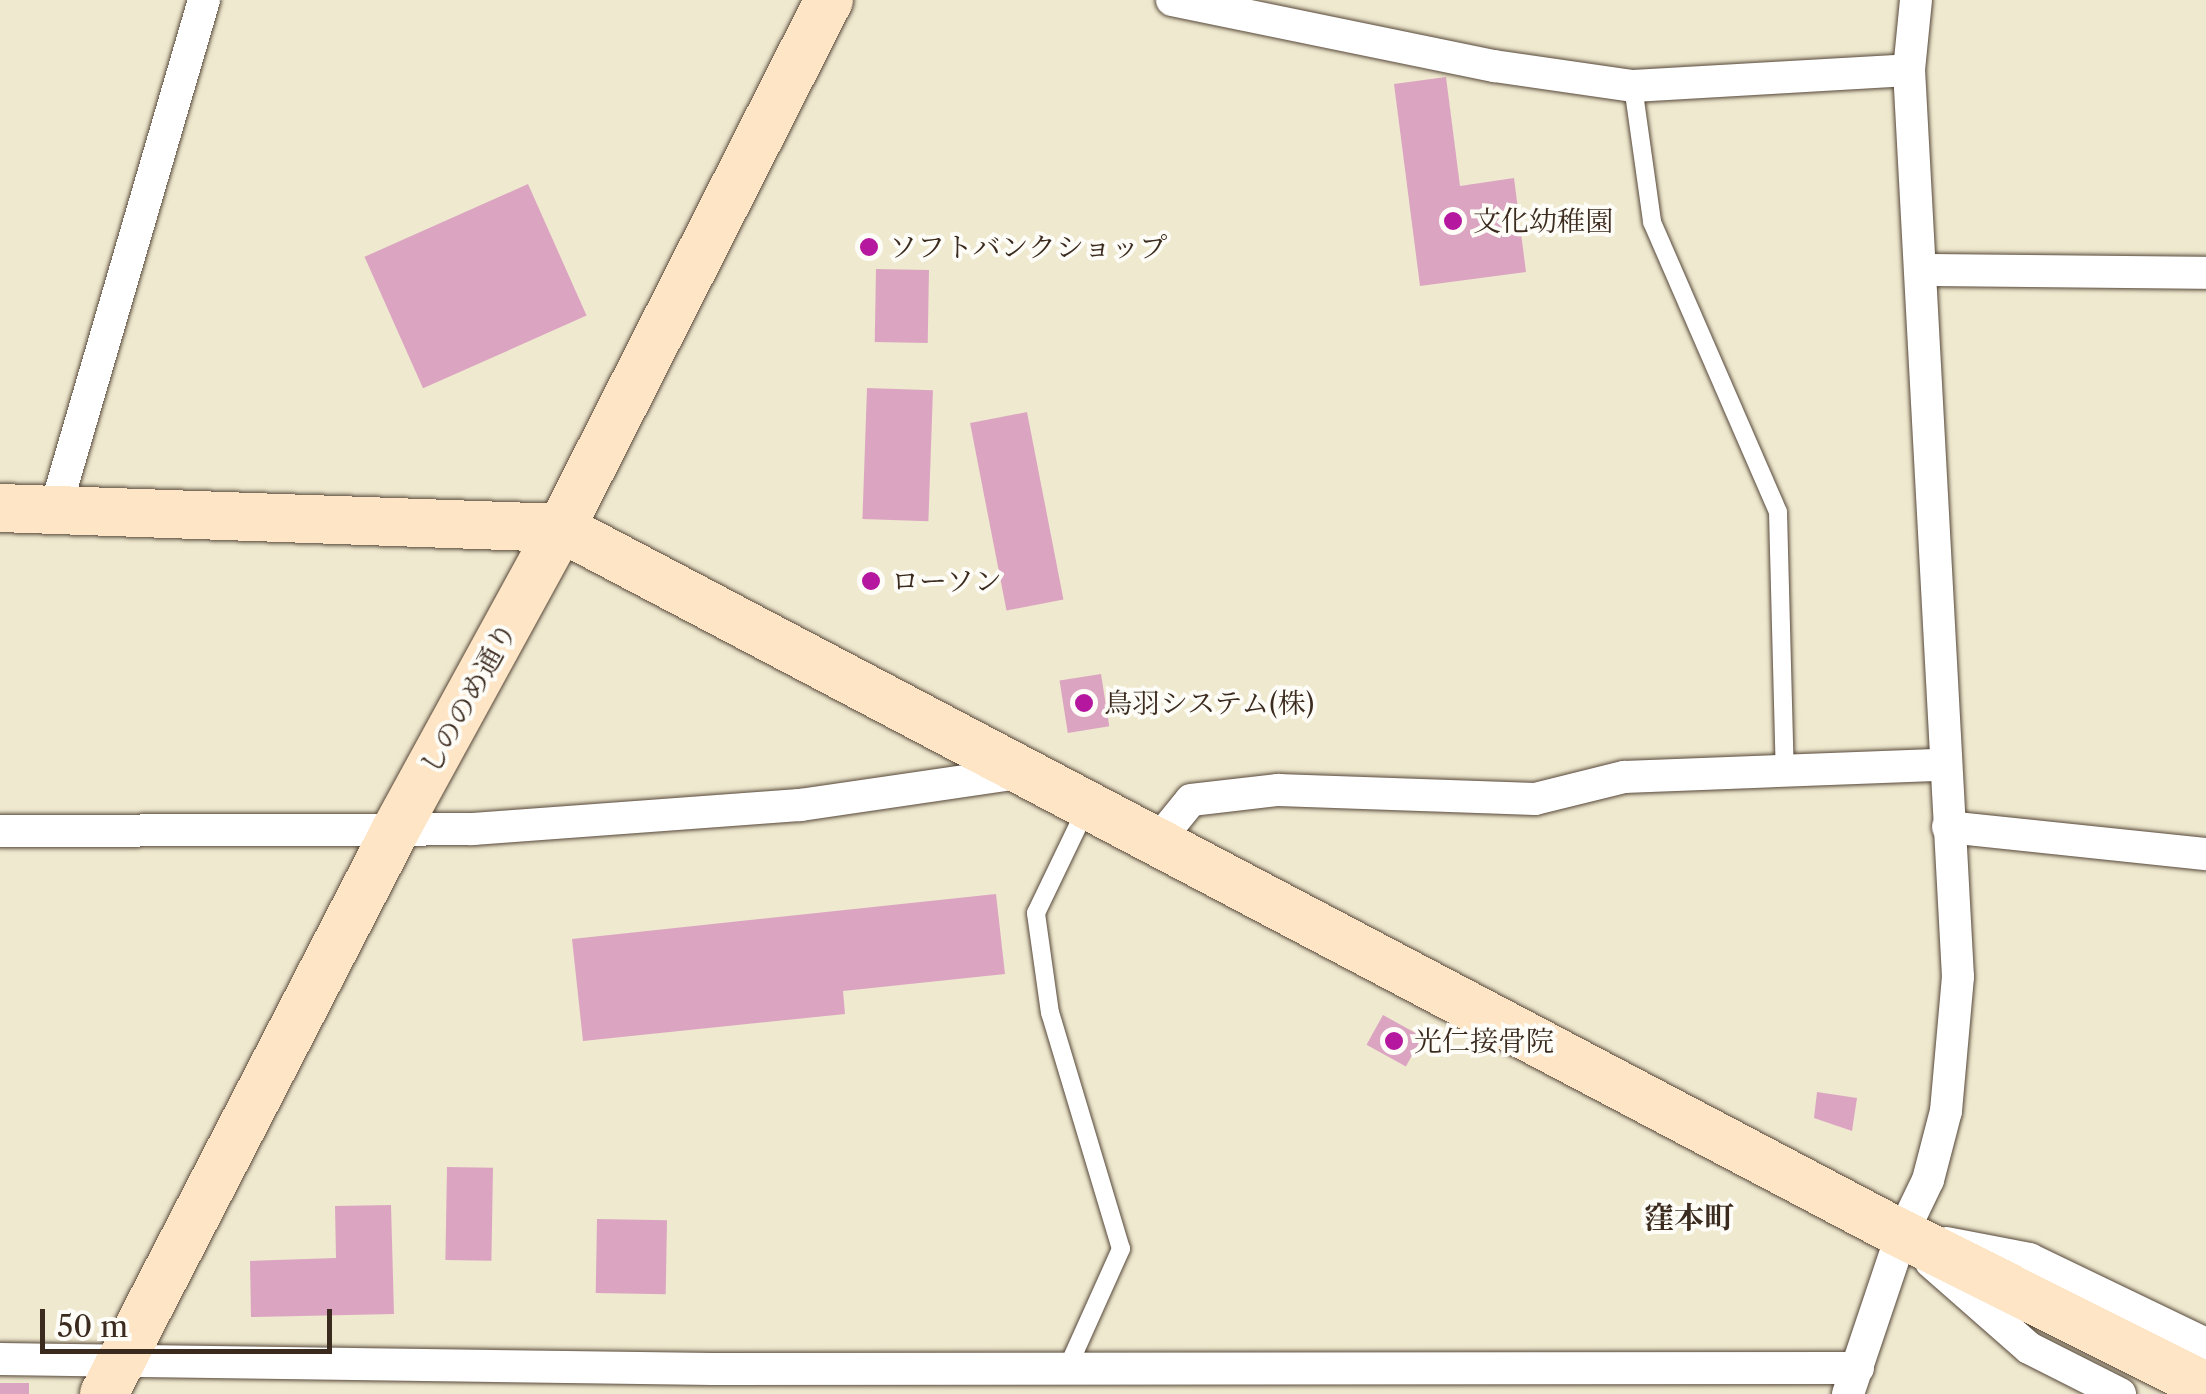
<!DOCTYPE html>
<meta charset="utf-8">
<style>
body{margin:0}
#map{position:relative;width:2206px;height:1394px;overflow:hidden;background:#efe9cf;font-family:"Libre Caslon Text","Noto Serif JP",serif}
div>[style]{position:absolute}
.building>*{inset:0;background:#dba5c2;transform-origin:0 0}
.roads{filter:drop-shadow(0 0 2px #564739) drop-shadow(0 0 2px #564739)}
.lane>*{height:18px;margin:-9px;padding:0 9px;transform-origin:9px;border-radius:9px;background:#fff}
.street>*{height:32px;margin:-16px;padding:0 16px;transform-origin:16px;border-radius:16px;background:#fff}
.secondary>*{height:48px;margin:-24px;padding:0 24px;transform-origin:24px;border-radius:24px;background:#fee5c5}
.dots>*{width:28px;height:28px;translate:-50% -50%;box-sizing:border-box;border:5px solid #fdfcf7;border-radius:50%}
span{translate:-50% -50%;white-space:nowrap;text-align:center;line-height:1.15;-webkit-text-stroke:8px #fdfcf7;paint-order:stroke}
.poi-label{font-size:28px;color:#3b2a1e}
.left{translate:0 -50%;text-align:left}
.street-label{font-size:28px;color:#3b2a1e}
.neighbourhood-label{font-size:30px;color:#3b2a1e;font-weight:700}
.scale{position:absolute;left:40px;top:1309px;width:292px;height:45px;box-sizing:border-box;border:5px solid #3b2a1e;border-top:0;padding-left:12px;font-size:30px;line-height:35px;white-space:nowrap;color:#3b2a1e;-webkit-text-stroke:8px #fdfcf7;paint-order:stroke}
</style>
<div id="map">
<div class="building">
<i style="clip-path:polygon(1446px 77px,1460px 186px,1514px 178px,1526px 272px,1420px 286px,1394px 84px)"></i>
<i style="left:528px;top:184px;width:144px;height:179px;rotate:66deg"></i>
<i style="left:876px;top:269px;width:53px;height:73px;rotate:1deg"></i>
<i style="left:867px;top:388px;width:66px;height:131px;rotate:2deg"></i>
<i style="left:1027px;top:412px;width:191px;height:58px;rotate:79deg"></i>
<i style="left:1101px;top:674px;width:53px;height:42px;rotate:81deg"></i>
<i style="clip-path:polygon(996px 894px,1005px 974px,843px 991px,845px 1014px,583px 1041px,572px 939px)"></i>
<i style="left:1383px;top:1015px;width:45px;height:34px;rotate:29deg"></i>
<i style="clip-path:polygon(1817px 1092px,1857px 1098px,1852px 1131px,1814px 1118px)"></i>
<i style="left:447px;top:1167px;width:46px;height:93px;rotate:1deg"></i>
<i style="clip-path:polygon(391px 1205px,394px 1314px,251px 1317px,250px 1261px,336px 1258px,335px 1206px)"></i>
<i style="left:597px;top:1219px;width:70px;height:74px;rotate:1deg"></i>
<i style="left:0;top:1383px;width:29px;height:11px"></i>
</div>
<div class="roads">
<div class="lane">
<i style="left:1633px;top:86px;width:137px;rotate:82deg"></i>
<i style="left:1652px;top:222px;width:316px;rotate:66.5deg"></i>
<i style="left:1778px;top:512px;width:263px;rotate:88.5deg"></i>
<i style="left:1067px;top:1369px;width:132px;rotate:-65.8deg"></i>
<i style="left:1121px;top:1249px;width:246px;rotate:-106.7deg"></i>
<i style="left:1050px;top:1013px;width:101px;rotate:-98deg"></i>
<i style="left:1036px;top:913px;width:118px;rotate:-64.3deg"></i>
</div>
<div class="street">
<i style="left:1172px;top:0;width:329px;rotate:11.6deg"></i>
<i style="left:1494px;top:66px;width:140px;rotate:8.2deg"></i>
<i style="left:1633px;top:86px;width:276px;rotate:-3.3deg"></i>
<i style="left:1924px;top:270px;width:282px;rotate:0.6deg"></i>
<i style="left:55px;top:510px;width:531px;rotate:-73.71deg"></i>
<i style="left:1948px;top:827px;width:259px;rotate:6deg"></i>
<i style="left:0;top:831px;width:472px;rotate:-0.2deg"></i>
<i style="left:472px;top:829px;width:329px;rotate:-4.2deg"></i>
<i style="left:800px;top:805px;width:221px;rotate:-8.3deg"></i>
<i style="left:1156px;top:843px;width:55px;rotate:-50.9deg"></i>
<i style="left:1191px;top:800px;width:88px;rotate:-6.6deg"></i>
<i style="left:1278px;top:790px;width:257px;rotate:2deg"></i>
<i style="left:1535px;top:799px;width:92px;rotate:-13.9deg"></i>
<i style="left:1624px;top:777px;width:318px;rotate:-2.2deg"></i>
<i style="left:1946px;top:1243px;width:85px;rotate:10.9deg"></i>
<i style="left:2029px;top:1259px;width:196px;rotate:25.7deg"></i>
<i style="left:1931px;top:1262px;width:130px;rotate:41.3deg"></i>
<i style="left:2029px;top:1348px;width:102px;rotate:26.8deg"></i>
<i style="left:0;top:1359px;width:713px;rotate:0.8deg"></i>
<i style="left:713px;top:1369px;width:1145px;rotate:-0.05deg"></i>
<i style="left:1848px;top:1394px;width:169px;rotate:-71.4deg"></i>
<i style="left:1902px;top:1234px;width:60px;rotate:-64.3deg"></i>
<i style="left:1928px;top:1180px;width:71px;rotate:-75.4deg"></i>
<i style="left:1946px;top:1111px;width:135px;rotate:-84.9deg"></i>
<i style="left:1958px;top:977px;width:908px;rotate:-93.09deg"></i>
<i style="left:1909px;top:70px;width:70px;rotate:-84.3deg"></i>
</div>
<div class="secondary">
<i style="left:0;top:508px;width:561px;rotate:2.04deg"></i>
<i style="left:561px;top:528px;width:1515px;rotate:27.77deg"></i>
<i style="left:1902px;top:1234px;width:340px;rotate:26.6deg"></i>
<i style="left:104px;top:1394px;width:634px;rotate:-62.67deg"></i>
<i style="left:395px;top:831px;width:345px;rotate:-61.3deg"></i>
<i style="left:561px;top:528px;width:592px;rotate:-63.09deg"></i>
</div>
</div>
<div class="dots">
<i style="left:1453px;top:221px;background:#b5179e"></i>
<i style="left:869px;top:247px;background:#b5179e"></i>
<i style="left:871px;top:581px;background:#b5179e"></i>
<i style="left:1084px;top:703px;background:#b5179e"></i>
<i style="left:1394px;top:1041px;background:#b5179e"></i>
</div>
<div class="poi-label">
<span class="left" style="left:1473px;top:221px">文化幼稚園</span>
<span class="left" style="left:889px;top:247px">ソフトバンクショップ</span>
<span class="left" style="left:891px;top:581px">ローソン</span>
<span class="left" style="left:1104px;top:703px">鳥羽システム(株)</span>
<span class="left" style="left:1414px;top:1041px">光仁接骨院</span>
</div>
<div class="street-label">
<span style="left:468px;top:698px;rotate:-61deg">しののめ通り</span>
</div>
<div class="neighbourhood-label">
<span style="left:1689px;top:1218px">窪本町</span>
</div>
<div class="scale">50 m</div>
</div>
